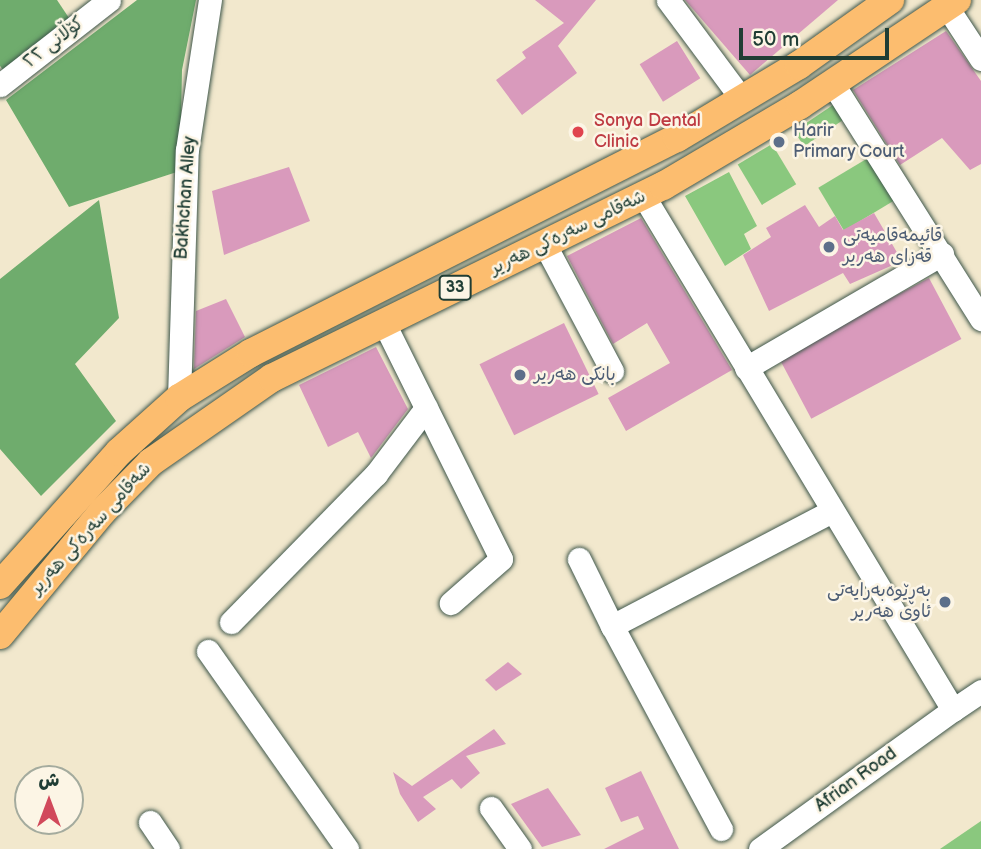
<!DOCTYPE html>
<meta charset="utf-8">
<style>
body{margin:0}
#map{position:relative;width:981px;height:849px;overflow:hidden;background:#f2e8cd;font-family:"Balsamiq Sans","Playpen Sans Arabic",sans-serif}
div>[style]{position:absolute}
.green>*{inset:0;background:#8ac87e;transform-origin:0 0}
.forest>*{inset:0;background:#6fac6d}
.building>*{inset:0;background:#d99abc;transform-origin:0 0}
.roads{filter:drop-shadow(0 0 2px #3f574b) drop-shadow(0 0 2px #3f574b)}
.minor>*{height:23px;margin:-11.5px;padding:0 11.5px;transform-origin:11.5px;border-radius:11.5px;background:#fff}
.major>*{height:28px;margin:-14px;padding:0 14px;transform-origin:14px;border-radius:14px;background:#fcbd6f}
.dots>*{width:19px;height:19px;translate:-50% -50%;box-sizing:border-box;border:4px solid #fcf5e5;border-radius:50%}
span{translate:-50% -50%;white-space:nowrap;text-align:center;line-height:1.15;-webkit-text-stroke:5px #fcf5e5;paint-order:stroke}
.shield-label span{padding:2px 5px;background:#fcf5e5;border:2px solid;border-radius:5px;-webkit-text-stroke-width:0}
.shield-label{font-size:16px;color:#1f3d34;font-weight:700}
.street-label{font-size:18px;color:#1f3d34}
.health-label{font-size:18px;color:#be3a42}
.left{translate:0 -50%;text-align:left}
.service-label{font-size:18px;color:#4e5e75}
.right{translate:-100% -50%;text-align:right}
.north{position:absolute;left:14px;top:765px;width:70px;height:70px;box-sizing:border-box;background:#fcf5e5;border:2px solid #a4ab9e;border-radius:50%;rotate:0deg;font-size:19px;font-weight:700;line-height:28px;text-align:center;color:#1f3d34}
.north::after{content:'';display:block;margin:auto;width:24px;height:32px;background:#d1495b;clip-path:polygon(50% 0,100% 100%,50% 72%,0 100%)}
.scale{position:absolute;left:739px;top:28px;width:150px;height:32px;box-sizing:border-box;border:4px solid #1f3d34;border-top:0;padding-left:9px;font-size:21px;line-height:24px;white-space:nowrap;color:#1f3d34;-webkit-text-stroke:5px #fcf5e5;paint-order:stroke}
</style>
<div id="map">
<div class="green">
<i style="left:833px;top:105px;width:18px;height:47px;rotate:56deg"></i>
<i style="left:772px;top:144px;width:47px;height:40px;rotate:59deg"></i>
<i style="left:868px;top:158px;width:50px;height:58px;rotate:59deg"></i>
<i style="clip-path:polygon(729px 172px,757px 226px,744px 234px,751px 249px,725px 266px,685px 196px)"></i>
<i style="clip-path:polygon(981px 821px,981px 849px,940px 849px)"></i>
</div>
<div class="forest">
<i style="clip-path:polygon(0 0,57px 0,69px 18px,4px 71px,0 66px)"></i>
<i style="clip-path:polygon(137px 0,196px 0,182px 70px,180px 171px,69px 207px,6px 100px)"></i>
<i style="clip-path:polygon(99px 200px,119px 318px,75px 364px,116px 421px,41px 496px,0 449px,0 279px)"></i>
</div>
<div class="building">
<i style="clip-path:polygon(535px 0,596px 0,558px 46px,577px 73px,522px 115px,496px 80px,526px 58px,522px 52px,564px 23px)"></i>
<i style="clip-path:polygon(685px 0,838px 0,750px 75px)"></i>
<i style="clip-path:polygon(946px 31px,981px 81px,981px 164px,970px 170px,942px 138px,900px 165px,853px 90px)"></i>
<i style="left:677px;top:41px;width:44px;height:44px;rotate:58deg"></i>
<i style="clip-path:polygon(289px 167px,310px 221px,224px 255px,212px 191px)"></i>
<i style="clip-path:polygon(805px 205px,819px 227px,835px 216px,843px 230px,874px 213px,902px 261px,850px 284px,843px 273px,769px 311px,743px 255px,771px 237px,766px 228px)"></i>
<i style="clip-path:polygon(641px 218px,732px 370px,626px 431px,608px 398px,670px 363px,647px 323px,613px 344px,567px 256px)"></i>
<i style="left:929px;top:278px;width:69px;height:170px;rotate:62deg"></i>
<i style="clip-path:polygon(226px 299px,245px 337px,194px 369px,196px 311px)"></i>
<i style="left:564px;top:323px;width:79px;height:94px;rotate:64deg"></i>
<i style="clip-path:polygon(376px 347px,408px 409px,371px 458px,358px 432px,328px 447px,299px 385px)"></i>
<i style="clip-path:polygon(508px 662px,522px 674px,496px 691px,485px 680px)"></i>
<i style="clip-path:polygon(494px 729px,506px 744px,466px 756px,480px 773px,461px 789px,452px 779px,423px 797px,436px 809px,418px 822px,400px 794px,393px 772px,412px 786px)"></i>
<i style="clip-path:polygon(641px 771px,679px 849px,604px 849px,644px 829px,638px 816px,621px 822px,605px 788px)"></i>
<i style="clip-path:polygon(548px 788px,581px 835px,542px 847px,511px 804px)"></i>
</div>
<div class="roads">
<div class="minor">
<i style="left:668px;top:0;width:122px;rotate:53.3deg"></i>
<i style="left:947px;top:7px;width:62px;rotate:56.8deg"></i>
<i style="left:833px;top:84px;width:278px;rotate:57.8deg"></i>
<i style="left:0;top:85px;width:138px;rotate:-37.9deg"></i>
<i style="left:643px;top:195px;width:601px;rotate:58.95deg"></i>
<i style="left:953px;top:710px;width:34px;rotate:-34deg"></i>
<i style="left:544px;top:243px;width:145px;rotate:62deg"></i>
<i style="left:384px;top:323px;width:263px;rotate:63.6deg"></i>
<i style="left:501px;top:559px;width:67px;rotate:138.7deg"></i>
<i style="left:746px;top:368px;width:227px;rotate:-30.2deg"></i>
<i style="left:179px;top:398px;width:248px;rotate:-88.2deg"></i>
<i style="left:187px;top:150px;width:152px;rotate:-81.3deg"></i>
<i style="left:579px;top:559px;width:75px;rotate:63.8deg"></i>
<i style="left:231px;top:622px;width:207px;rotate:-45.6deg"></i>
<i style="left:376px;top:474px;width:83px;rotate:-52.9deg"></i>
<i style="left:208px;top:651px;width:242px;rotate:54.9deg"></i>
<i style="left:491px;top:808px;width:50px;rotate:54.7deg"></i>
<i style="left:150px;top:822px;width:32px;rotate:56deg"></i>
<i style="left:721px;top:829px;width:230px;rotate:-118.2deg"></i>
<i style="left:612px;top:626px;width:248px;rotate:-27.6deg"></i>
<i style="left:760px;top:849px;width:238px;rotate:-35.8deg"></i>
</div>
<div class="major">
<i style="left:0;top:585px;width:178px;rotate:-48.2deg"></i>
<i style="left:119px;top:452px;width:81px;rotate:-42deg"></i>
<i style="left:179px;top:398px;width:85px;rotate:-32deg"></i>
<i style="left:251px;top:353px;width:477px;rotate:-26.8deg"></i>
<i style="left:677px;top:138px;width:142px;rotate:-30.9deg"></i>
<i style="left:799px;top:65px;width:112px;rotate:-35.5deg"></i>
<i style="left:0;top:635px;width:160px;rotate:-50.3deg"></i>
<i style="left:102px;top:512px;width:70px;rotate:-45.6deg"></i>
<i style="left:151px;top:462px;width:147px;rotate:-34.8deg"></i>
<i style="left:272px;top:378px;width:436px;rotate:-26.2deg"></i>
<i style="left:663px;top:186px;width:159px;rotate:-30.6deg"></i>
<i style="left:800px;top:105px;width:189px;rotate:-33.8deg"></i>
</div>
</div>
<div class="dots">
<i style="left:578px;top:132px;background:#e0444e"></i>
<i style="left:779px;top:142px;background:#5c6f8a"></i>
<i style="left:829px;top:247px;background:#5c6f8a"></i>
<i style="left:520px;top:375px;background:#5c6f8a"></i>
<i style="left:945px;top:602px;background:#5c6f8a"></i>
</div>
<div class="shield-label">
<span style="left:455px;top:288px">33</span>
</div>
<div class="street-label">
<span style="left:54px;top:43px;rotate:-38deg">کۆڵانی ٢٢</span>
<span style="left:186px;top:198px;rotate:-86deg">Bakhchan Alley</span>
<span style="left:568px;top:233px;rotate:-26deg">شەقامی سەرەکی هەریر</span>
<span style="left:91px;top:529px;rotate:-48deg">شەقامی سەرەکی هەریر</span>
<span style="left:856px;top:780px;rotate:-36deg">Afrian Road</span>
</div>
<div class="health-label">
<span class="left" style="left:594px;top:132px">Sonya Dental<br>Clinic</span>
</div>
<div class="service-label">
<span class="left" style="left:793px;top:142px">Harir<br>Primary Court</span>
<span class="left" style="left:843px;top:247px">قائیمەقامیەتی<br>قەزای هەریر</span>
<span class="left" style="left:534px;top:375px">بانکی هەریر</span>
<span class="right" style="left:931px;top:602px">بەڕێوەبەرایەتی<br>ئاوی هەریر</span>
</div>
<div class="north">ش</div>
<div class="scale">50 m</div>
</div>
